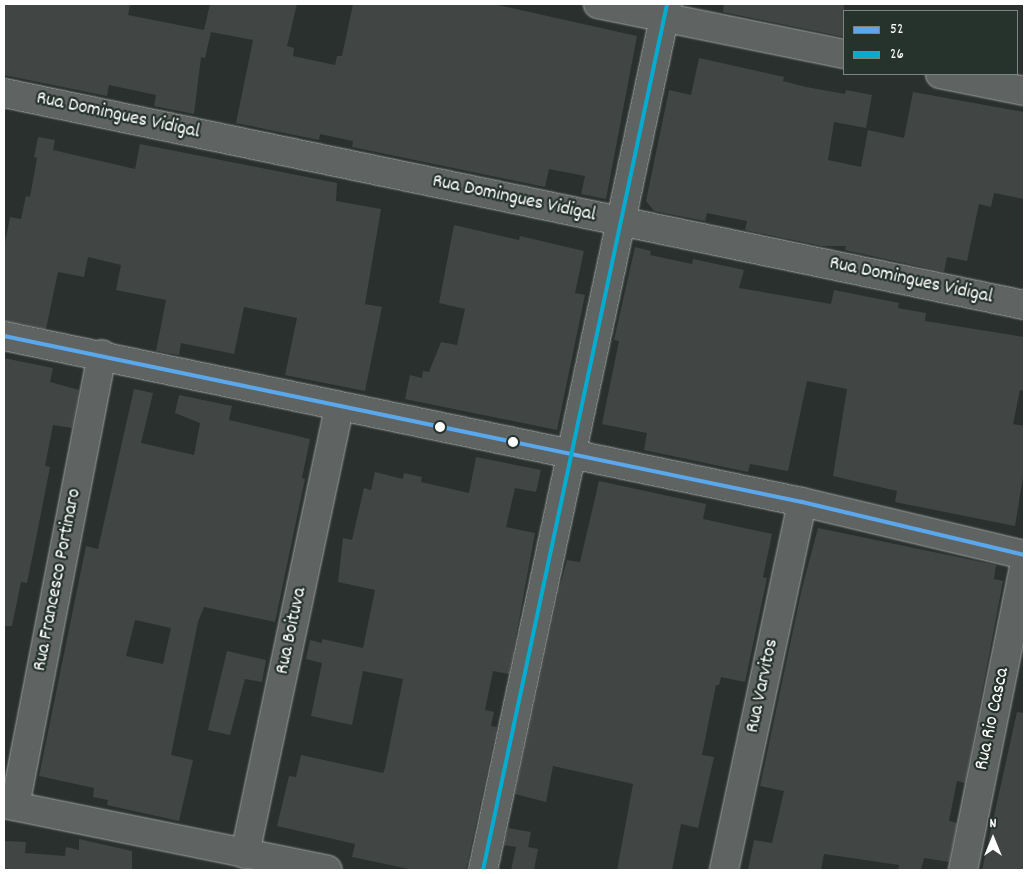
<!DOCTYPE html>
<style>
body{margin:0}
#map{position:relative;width:1028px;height:874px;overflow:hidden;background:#29302d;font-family:Dekko,sans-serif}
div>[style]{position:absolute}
.building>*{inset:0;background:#414644}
.roads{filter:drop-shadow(0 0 1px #9fa2a0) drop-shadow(0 0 1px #9fa2a0)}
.minor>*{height:28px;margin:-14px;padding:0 14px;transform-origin:14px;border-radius:14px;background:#5f6362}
.bus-1>*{height:4px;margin:-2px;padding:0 2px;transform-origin:2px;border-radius:2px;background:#5aa8eb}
.bus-2>*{height:4px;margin:-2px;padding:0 2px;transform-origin:2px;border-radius:2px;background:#06acd0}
.dots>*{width:14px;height:14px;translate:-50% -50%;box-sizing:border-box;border:2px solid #26332d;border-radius:50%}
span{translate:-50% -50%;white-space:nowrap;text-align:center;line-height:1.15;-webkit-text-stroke:4.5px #26332d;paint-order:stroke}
.street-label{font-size:20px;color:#fff}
.frame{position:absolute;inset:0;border:5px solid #fff;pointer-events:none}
.legend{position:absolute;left:843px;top:10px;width:175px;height:65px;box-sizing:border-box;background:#26332d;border:1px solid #7d8581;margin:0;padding:6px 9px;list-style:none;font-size:15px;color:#fff}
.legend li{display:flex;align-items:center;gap:10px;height:25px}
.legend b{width:25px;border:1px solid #7d8581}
.north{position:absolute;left:968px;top:814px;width:50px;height:50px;-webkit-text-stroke:4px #26332d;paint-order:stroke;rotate:0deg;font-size:14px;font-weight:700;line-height:20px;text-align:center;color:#fff}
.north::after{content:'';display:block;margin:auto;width:18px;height:22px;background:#fff;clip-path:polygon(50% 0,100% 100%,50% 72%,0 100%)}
</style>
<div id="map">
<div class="building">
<i style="clip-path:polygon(4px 4px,130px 4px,128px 15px,204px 30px,210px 4px,297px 4px,287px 46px,294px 48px,293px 56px,335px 65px,337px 56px,342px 56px,353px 4px,493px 4px,637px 36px,606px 199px,581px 194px,585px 176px,549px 169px,545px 187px,352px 147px,353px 141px,320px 134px,319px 140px,236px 123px,253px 40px,211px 32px,205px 58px,201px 57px,194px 114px,154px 106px,156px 95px,109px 85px,107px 96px,4px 75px)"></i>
<i style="clip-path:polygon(724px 4px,844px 4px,844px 37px,723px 12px)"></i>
<i style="clip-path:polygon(699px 58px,784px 77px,783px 81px,806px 87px,845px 94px,846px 90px,872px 95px,866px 128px,834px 122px,828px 160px,861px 167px,868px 130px,904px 138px,913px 92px,1024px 112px,1024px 199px,994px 193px,991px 207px,979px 204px,967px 261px,947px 257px,944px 272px,845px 250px,846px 246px,822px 246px,745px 230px,747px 221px,707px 213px,705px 221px,654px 211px,646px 201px,669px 90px,691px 95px)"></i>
<i style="clip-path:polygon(38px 137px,55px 140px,53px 150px,135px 169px,140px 144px,337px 183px,336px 201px,381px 209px,365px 304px,382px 307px,365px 391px,285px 375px,297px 318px,244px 307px,234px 354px,181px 343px,179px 355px,156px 351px,166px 300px,116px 290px,121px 265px,88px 257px,84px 277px,58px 272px,46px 329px,4px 321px,4px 248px,10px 217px,21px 219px,26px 196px,30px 197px,37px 158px,34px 157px)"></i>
<i style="clip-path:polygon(454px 225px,519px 240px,520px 236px,584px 251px,575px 293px,585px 295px,557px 430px,405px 399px,410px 375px,422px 378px,423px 371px,429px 372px,441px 342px,457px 345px,465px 309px,439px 303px)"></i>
<i style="clip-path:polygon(635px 247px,651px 251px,650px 255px,692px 264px,693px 259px,744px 270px,739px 288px,831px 304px,834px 290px,899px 303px,898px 308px,926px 313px,925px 321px,1024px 337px,1024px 391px,1020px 390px,1013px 424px,1024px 426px,1024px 471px,1015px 526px,895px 502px,897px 491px,833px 476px,847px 389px,807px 381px,788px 471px,750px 464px,748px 472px,644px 450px,647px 433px,602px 424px,619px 341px,614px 340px)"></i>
<i style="clip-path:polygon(4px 358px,53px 368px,50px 382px,79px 390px,72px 428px,53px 425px,45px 466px,50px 467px,34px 549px,27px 583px,21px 582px,12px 626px,4px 626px)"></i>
<i style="clip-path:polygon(evenodd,134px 389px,153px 393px,141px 443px,194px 455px,200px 423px,175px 413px,179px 395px,232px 406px,229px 420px,310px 439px,302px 478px,305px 479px,275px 622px,204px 607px,198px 622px,171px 755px,193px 760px,179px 821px,107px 805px,108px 800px,93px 797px,94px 788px,39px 776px,86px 546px,98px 549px,134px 389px,135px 620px,171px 628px,163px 664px,126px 656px,135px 620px)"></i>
<i style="clip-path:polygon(476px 457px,541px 470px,536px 492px,515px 488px,506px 527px,535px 533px,509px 674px,493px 671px,485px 710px,494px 712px,491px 726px,497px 727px,466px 870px,414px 870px,352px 857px,355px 844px,277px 826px,289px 776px,296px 777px,301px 755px,383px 773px,385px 768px,403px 679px,363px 671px,352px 725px,311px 716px,322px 663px,306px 659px,310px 640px,322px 643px,322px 639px,363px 648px,375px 590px,338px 582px,343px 538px,352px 540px,364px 488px,371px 490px,375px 472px,403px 479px,404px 473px,422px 477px,421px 482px,469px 493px)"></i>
<i style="clip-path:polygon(599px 481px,706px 504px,703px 519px,772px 534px,763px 577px,767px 578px,745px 682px,721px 677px,719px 685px,716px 685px,702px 755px,714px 757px,698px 828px,681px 824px,672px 870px,617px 870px,633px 784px,553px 766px,546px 802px,515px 794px,559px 589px,567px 560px,580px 562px)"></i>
<i style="clip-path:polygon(818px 528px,996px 565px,994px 579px,1003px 581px,965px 783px,957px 781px,949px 821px,957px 823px,949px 862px,924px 858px,921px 870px,898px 870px,899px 865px,824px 854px,821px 870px,748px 870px,754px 840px,772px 843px,784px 791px,760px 786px,802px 588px)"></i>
<i style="clip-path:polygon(227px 651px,266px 660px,262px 682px,245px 679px,230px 735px,208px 730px)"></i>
<i style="clip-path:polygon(1017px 712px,1024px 713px,1024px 870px,982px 870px)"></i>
<i style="clip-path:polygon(508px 828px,531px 832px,528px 847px,538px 849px,534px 870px,511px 870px,516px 847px,504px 845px)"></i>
<i style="clip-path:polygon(79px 839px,132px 851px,132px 870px,4px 870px,4px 841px,26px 842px,25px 853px,65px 856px,66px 847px,79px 850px)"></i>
</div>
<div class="roads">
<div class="minor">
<i style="left:598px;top:4px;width:251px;rotate:11.5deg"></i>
<i style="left:940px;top:74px;width:86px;rotate:11.4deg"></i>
<i style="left:4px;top:93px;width:1042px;rotate:11.74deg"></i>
<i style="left:4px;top:336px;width:815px;rotate:11.75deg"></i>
<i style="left:802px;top:502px;width:228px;rotate:13.4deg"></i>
<i style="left:4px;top:804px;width:330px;rotate:11.5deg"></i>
<i style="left:15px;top:806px;width:460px;rotate:-79.1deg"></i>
<i style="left:245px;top:854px;width:456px;rotate:-78.1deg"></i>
<i style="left:483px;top:870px;width:885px;rotate:-78deg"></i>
<i style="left:724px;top:870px;width:376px;rotate:-78deg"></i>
<i style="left:963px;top:870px;width:308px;rotate:-78.6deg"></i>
</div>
</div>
<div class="bus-1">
<i style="left:4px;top:336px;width:815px;rotate:11.75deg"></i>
<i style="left:802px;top:502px;width:228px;rotate:13.4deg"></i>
</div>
<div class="bus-2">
<i style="left:483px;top:870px;width:885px;rotate:-78deg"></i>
</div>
<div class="dots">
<i style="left:440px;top:427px;background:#fff"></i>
<i style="left:513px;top:442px;background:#fff"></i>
</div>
<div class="street-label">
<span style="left:118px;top:116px;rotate:12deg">Rua Domingues Vidigal</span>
<span style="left:514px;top:199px;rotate:12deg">Rua Domingues Vidigal</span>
<span style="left:911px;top:281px;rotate:12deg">Rua Domingues Vidigal</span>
<span style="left:58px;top:580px;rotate:-79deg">Rua Francesco Portinaro</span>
<span style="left:292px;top:631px;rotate:-78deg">Rua Boituva</span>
<span style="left:763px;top:686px;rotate:-78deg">Rua Varvitos</span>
<span style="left:993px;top:719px;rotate:-78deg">Rua Rio Casca</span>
</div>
<div class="frame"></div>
<ul class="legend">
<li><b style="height:6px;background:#5aa8eb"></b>52</li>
<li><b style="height:6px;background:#06acd0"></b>26</li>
</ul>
<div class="north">N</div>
</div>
